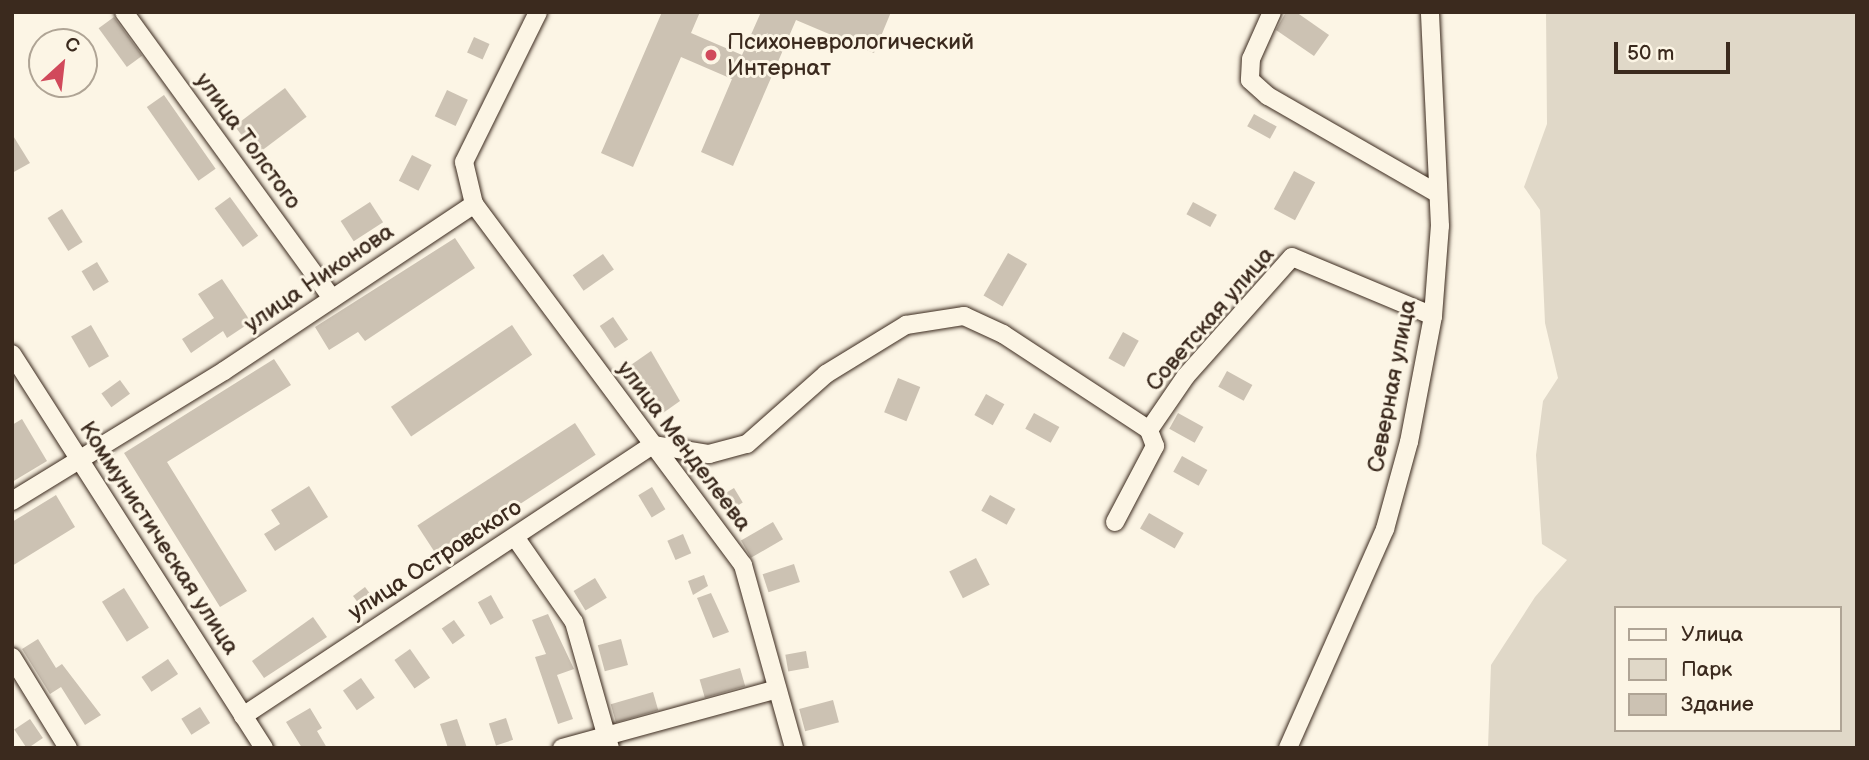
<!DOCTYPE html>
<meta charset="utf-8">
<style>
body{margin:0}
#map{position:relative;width:1869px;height:760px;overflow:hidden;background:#fcf5e5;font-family:"Balsamiq Sans",sans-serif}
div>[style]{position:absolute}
.green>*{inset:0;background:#e0d8c8}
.building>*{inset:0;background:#ccc2b3;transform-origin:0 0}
.roads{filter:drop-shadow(0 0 2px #3b2a1e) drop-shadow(0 0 2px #3b2a1e)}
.minor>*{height:18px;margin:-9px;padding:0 9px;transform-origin:9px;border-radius:9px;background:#fcf5e5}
.dots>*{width:19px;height:19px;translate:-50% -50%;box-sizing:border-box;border:4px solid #fcf5e5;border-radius:50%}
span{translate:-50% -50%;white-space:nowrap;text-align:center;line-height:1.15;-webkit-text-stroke:6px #fcf5e5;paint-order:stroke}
.poi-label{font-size:23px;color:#3b2a1e}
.left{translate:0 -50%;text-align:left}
.street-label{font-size:23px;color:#3b2a1e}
.frame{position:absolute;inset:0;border:14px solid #3b2a1e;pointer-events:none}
.legend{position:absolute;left:1614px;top:606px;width:228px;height:126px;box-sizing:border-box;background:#fcf5e5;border:2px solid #afa495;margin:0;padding:9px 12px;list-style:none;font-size:21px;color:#3b2a1e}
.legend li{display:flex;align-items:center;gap:14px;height:35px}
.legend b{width:35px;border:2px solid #afa495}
.north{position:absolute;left:28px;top:28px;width:70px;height:70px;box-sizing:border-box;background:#fcf5e5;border:2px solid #afa495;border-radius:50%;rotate:27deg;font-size:19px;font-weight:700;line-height:28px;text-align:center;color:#3b2a1e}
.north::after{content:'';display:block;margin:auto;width:24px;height:32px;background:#d1495b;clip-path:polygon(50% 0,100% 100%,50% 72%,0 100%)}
.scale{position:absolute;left:1614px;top:42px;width:116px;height:32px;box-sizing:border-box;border:4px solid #3b2a1e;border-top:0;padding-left:9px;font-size:21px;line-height:24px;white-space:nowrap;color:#3b2a1e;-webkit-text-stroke:5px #fcf5e5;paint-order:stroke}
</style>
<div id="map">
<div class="green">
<i style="clip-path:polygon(evenodd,1546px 12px,1857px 12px,1857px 748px,1488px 747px,1491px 665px,1535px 597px,1567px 560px,1542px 544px,1536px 455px,1543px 401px,1558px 378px,1545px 323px,1540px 210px,1524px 187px,1547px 124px,1546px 12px,1615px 608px,1839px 608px,1839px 730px,1615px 730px,1615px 608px)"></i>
</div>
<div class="building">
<i style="clip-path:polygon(662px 12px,700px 12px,691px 33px,742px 55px,761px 12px,891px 12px,874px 53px,796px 20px,733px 166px,701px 152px,732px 79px,681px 57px,633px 167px,601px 153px)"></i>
<i style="clip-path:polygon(1286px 12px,1296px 12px,1329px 35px,1314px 56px,1276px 30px)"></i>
<i style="left:114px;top:17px;width:48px;height:19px;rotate:54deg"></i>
<i style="left:474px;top:37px;width:17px;height:17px;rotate:24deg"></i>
<i style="left:285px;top:88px;width:36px;height:63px;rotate:53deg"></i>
<i style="left:447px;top:90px;width:23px;height:29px;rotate:25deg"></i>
<i style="left:164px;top:95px;width:90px;height:21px;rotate:55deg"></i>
<i style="left:1254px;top:114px;width:26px;height:14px;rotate:29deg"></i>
<i style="clip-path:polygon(12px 134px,30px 163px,12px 173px)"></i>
<i style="left:412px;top:155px;width:22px;height:29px;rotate:27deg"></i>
<i style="left:1294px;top:171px;width:24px;height:43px;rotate:28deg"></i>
<i style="left:230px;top:197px;width:48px;height:19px;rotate:54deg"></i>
<i style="left:370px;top:202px;width:24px;height:35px;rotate:57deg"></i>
<i style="left:1193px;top:202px;width:27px;height:14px;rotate:28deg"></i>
<i style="left:62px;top:209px;width:39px;height:17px;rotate:58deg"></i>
<i style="clip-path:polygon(455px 238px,475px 268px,365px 341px,358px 332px,329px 350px,315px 327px)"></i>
<i style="left:1008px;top:253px;width:22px;height:49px;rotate:30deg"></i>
<i style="left:603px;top:254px;width:19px;height:37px;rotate:55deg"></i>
<i style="left:97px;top:262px;width:23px;height:18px;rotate:59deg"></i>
<i style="clip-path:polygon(222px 279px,251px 322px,227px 338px,223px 331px,191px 353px,182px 339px,214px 318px,198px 294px)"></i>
<i style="left:613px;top:317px;width:27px;height:16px;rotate:56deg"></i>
<i style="left:91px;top:325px;width:36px;height:23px;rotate:60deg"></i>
<i style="left:512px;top:325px;width:36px;height:146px;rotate:56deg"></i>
<i style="left:1123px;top:332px;width:18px;height:30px;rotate:29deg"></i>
<i style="clip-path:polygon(651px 351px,680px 401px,663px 413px,628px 367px)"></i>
<i style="clip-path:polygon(274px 359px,291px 385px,167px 462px,247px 591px,220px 607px,124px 453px)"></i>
<i style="left:1227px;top:371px;width:29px;height:18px;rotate:29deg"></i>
<i style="left:898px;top:378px;width:24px;height:37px;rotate:22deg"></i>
<i style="left:120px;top:380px;width:17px;height:23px;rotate:54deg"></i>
<i style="left:986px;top:394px;width:21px;height:24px;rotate:29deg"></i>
<i style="left:1034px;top:413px;width:29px;height:18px;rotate:29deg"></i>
<i style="left:1178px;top:413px;width:29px;height:18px;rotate:29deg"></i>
<i style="clip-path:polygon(22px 419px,47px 461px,12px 482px,12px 425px)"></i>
<i style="left:575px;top:423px;width:38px;height:188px;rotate:57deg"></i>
<i style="left:1182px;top:456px;width:29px;height:18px;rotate:29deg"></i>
<i style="clip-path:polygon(309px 486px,328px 517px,275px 551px,264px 534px,280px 524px,271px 510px)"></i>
<i style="left:652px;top:487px;width:26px;height:16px;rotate:59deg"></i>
<i style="left:734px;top:488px;width:17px;height:20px;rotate:59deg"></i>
<i style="clip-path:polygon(56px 495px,75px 527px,12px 566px,12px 522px)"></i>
<i style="left:990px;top:495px;width:29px;height:18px;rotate:29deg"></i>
<i style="left:1149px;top:513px;width:40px;height:18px;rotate:30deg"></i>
<i style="left:773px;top:522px;width:20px;height:37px;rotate:60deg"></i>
<i style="left:683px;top:534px;width:21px;height:17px;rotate:67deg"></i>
<i style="left:976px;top:558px;width:30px;height:30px;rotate:63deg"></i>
<i style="left:794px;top:564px;width:19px;height:33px;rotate:72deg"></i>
<i style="clip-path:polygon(704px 575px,708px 586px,693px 595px,688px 581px)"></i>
<i style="left:595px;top:578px;width:23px;height:25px;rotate:59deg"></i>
<i style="left:365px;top:587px;width:20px;height:15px;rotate:53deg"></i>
<i style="left:124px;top:588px;width:47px;height:26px;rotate:58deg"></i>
<i style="clip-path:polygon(711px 593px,729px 632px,713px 638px,697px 598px)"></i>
<i style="left:491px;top:595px;width:26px;height:15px;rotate:61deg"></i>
<i style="clip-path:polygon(548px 614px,574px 669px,557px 675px,573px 719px,558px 724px,535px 657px,546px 654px,532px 620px)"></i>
<i style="clip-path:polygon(313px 617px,327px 637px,264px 678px,252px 661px)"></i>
<i style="left:454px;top:620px;width:19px;height:15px;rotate:55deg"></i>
<i style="clip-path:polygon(38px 639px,56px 668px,62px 664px,101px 715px,85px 725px,61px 687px,50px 694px,22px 649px)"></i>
<i style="left:621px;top:639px;width:27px;height:24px;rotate:75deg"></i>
<i style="left:410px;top:649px;width:35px;height:19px;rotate:55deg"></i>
<i style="left:806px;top:651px;width:17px;height:21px;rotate:80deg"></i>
<i style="left:168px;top:659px;width:18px;height:32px;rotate:56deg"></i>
<i style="left:740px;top:668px;width:19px;height:42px;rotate:74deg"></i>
<i style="left:361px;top:678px;width:24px;height:22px;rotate:55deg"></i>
<i style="left:653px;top:692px;width:19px;height:44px;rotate:74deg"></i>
<i style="left:833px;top:700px;width:23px;height:35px;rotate:75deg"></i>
<i style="left:200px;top:707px;width:19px;height:22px;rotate:58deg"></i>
<i style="clip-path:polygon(310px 708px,322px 728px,317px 731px,327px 748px,302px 748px,286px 722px)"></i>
<i style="left:506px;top:718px;width:23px;height:18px;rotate:72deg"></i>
<i style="left:30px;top:719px;width:23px;height:19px;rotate:56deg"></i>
<i style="clip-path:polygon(457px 719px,467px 748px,448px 748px,440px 724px)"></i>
</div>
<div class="roads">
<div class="minor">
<i style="left:124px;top:12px;width:354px;rotate:54deg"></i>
<i style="left:1272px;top:12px;width:51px;rotate:114.1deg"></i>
<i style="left:1251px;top:59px;width:21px;rotate:93deg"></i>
<i style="left:1250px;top:80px;width:24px;rotate:42deg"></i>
<i style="left:1268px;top:96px;width:193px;rotate:29.9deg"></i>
<i style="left:474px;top:204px;width:450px;rotate:53.3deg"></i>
<i style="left:743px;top:565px;width:190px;rotate:74.4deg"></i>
<i style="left:12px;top:354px;width:468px;rotate:57.4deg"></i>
<i style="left:12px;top:501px;width:249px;rotate:-31.5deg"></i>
<i style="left:224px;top:371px;width:301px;rotate:-33.7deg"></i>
<i style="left:474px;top:204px;width:43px;rotate:-103.4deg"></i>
<i style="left:464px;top:162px;width:167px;rotate:-63.7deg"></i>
<i style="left:1115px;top:522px;width:86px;rotate:-62.2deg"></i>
<i style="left:1155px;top:446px;width:17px;rotate:-111deg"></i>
<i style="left:515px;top:537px;width:103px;rotate:55.2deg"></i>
<i style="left:574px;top:622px;width:131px;rotate:74.1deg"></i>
<i style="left:12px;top:657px;width:107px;rotate:58.4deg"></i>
<i style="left:243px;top:716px;width:491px;rotate:-33.5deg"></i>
<i style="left:653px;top:445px;width:57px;rotate:9.1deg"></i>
<i style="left:709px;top:454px;width:39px;rotate:-15deg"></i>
<i style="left:747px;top:444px;width:106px;rotate:-41.5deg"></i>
<i style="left:826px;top:374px;width:94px;rotate:-31.5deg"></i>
<i style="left:906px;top:325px;width:59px;rotate:-8.8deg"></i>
<i style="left:964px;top:316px;width:43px;rotate:24.8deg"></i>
<i style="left:1003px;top:334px;width:175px;rotate:33.3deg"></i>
<i style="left:1149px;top:430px;width:65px;rotate:-55.6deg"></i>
<i style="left:1186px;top:376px;width:159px;rotate:-48.3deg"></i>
<i style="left:1292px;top:257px;width:153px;rotate:22.7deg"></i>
<i style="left:562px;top:748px;width:223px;rotate:-15.3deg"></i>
<i style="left:1288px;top:748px;width:240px;rotate:-66.1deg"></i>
<i style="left:1385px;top:529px;width:90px;rotate:-74.6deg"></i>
<i style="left:1409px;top:442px;width:128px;rotate:-79.2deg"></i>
<i style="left:1433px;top:316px;width:90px;rotate:-85.6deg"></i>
<i style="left:1440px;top:226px;width:214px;rotate:-92.7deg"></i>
</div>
</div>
<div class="dots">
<i style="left:711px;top:55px;background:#d1495b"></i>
</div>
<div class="poi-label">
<span class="left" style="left:727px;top:55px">Психоневрологический<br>Интернат</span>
</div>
<div class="street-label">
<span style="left:248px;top:141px;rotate:54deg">улица Толстого</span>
<span style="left:319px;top:278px;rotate:-34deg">улица Никонова</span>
<span style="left:1210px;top:319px;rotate:-49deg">Советская улица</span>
<span style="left:1392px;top:386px;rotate:-79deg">Северная улица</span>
<span style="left:684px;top:446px;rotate:53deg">улица Менделеева</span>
<span style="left:159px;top:538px;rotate:57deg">Коммунистическая улица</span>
<span style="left:435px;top:560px;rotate:-33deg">улица Островского</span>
</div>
<div class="frame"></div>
<ul class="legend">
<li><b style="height:9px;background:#fcf5e5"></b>Улица</li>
<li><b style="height:19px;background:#e0d8c8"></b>Парк</li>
<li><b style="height:19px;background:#ccc2b3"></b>Здание</li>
</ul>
<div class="north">С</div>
<div class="scale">50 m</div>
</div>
